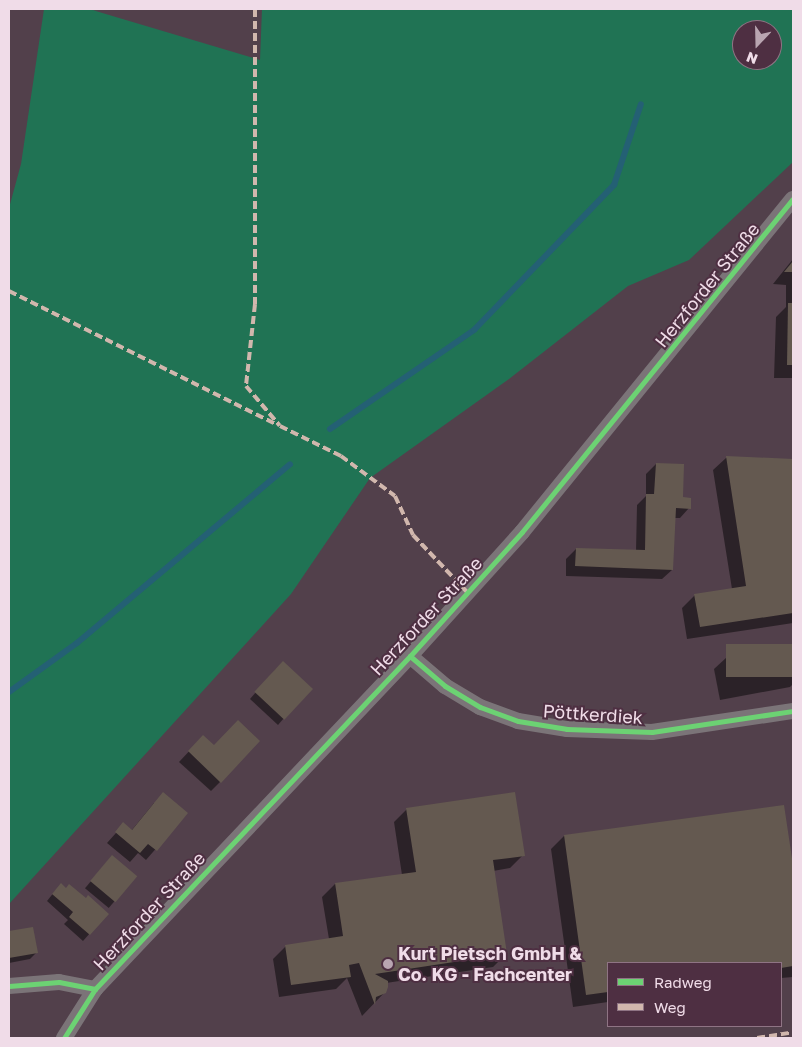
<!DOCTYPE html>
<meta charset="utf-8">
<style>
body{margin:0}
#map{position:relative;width:802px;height:1047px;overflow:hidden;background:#52404b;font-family:"Golos Text",sans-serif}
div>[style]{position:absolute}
.green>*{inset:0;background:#207354}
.shadow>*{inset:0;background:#0007;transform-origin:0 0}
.stream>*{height:6px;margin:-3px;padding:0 3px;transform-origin:3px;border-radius:3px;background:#246074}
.building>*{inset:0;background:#645950;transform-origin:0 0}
.street>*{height:16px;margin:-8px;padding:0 8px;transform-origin:8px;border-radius:8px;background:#7b7478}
.quiet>*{height:4px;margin-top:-2px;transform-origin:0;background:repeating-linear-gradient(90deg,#d1b7ad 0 8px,transparent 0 12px)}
.cycleway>*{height:5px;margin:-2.5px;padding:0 2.5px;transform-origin:2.5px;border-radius:2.5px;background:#6cd273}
.dots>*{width:14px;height:14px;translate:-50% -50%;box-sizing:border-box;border:2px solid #4e2f42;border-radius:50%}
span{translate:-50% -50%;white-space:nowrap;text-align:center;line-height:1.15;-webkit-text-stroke:4px #4e2f42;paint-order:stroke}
.street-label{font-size:18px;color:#f0dce8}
.poi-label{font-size:18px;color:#f0dce8;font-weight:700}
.left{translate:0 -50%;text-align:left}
.frame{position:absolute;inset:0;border:10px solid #f0dce8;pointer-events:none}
.legend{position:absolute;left:607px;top:962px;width:175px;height:65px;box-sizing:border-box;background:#4e2f42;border:1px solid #8f7484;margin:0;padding:6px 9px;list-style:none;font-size:15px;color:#f0dce8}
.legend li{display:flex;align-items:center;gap:10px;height:25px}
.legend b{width:25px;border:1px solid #8f7484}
.north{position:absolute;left:732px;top:20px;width:50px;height:50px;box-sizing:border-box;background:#4e2f42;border:1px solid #8f7484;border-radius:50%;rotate:201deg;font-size:14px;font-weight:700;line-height:20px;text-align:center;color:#f0dce8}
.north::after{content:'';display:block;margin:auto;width:18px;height:22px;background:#b9a5b1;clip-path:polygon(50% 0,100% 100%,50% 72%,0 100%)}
</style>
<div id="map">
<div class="green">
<i style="clip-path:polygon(evenodd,44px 9px,89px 9px,260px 60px,262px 9px,793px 9px,793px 162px,689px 260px,628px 286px,509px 379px,370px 478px,291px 594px,9px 904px,9px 208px,21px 164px,44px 9px,742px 30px,772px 30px,772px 60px,742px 60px,742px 30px)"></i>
</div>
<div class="shadow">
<i style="clip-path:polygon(793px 259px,793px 378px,774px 378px,776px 317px,786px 307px,786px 285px,773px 284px)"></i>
<i style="clip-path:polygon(726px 458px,793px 460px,793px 627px,793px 623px,687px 639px,682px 608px,695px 595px,732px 589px,713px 470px)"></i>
<i style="clip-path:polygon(656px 464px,689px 508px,680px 518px,674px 518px,672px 570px,662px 579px,566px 576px,566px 559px,576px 549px,636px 551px,637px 505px,646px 496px,646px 474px)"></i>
<i style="clip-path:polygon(793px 645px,793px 684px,790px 687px,720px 700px,714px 669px,727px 657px)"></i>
<i style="clip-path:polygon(276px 669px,284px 718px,278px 725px,250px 699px)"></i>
<i style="clip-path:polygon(194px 746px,214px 746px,220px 782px,211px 791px,179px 762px)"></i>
<i style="clip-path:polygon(154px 803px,187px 813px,146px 860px,138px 853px,130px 862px,107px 843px,124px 824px,131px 831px)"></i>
<i style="clip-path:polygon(407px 809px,523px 855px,510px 868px,493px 871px,506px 954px,493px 967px,386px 983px,385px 992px,362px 1016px,347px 978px,336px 989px,279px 997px,273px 959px,286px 946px,329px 939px,322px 897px,335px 884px,402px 875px,394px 822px)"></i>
<i style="clip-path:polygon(564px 836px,793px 866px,793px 977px,781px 978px,781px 963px,608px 963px,608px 1002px,573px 1007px,551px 849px)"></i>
<i style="left:112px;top:856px;width:31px;height:42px;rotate:40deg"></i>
<i style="clip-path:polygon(55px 891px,107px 914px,83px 941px,64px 924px,68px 920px,47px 901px)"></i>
<i style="clip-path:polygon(32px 928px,36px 953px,30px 959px,9px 963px,9px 933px)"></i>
</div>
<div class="stream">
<i style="left:330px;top:429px;width:175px;rotate:-34.5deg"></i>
<i style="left:474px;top:330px;width:202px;rotate:-46deg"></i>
<i style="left:614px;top:185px;width:85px;rotate:-71.6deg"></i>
<i style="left:9px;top:692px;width:84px;rotate:-35.8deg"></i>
<i style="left:77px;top:643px;width:278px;rotate:-40deg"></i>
</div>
<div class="building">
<i style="clip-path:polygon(793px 261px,793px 272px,784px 272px)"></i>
<i style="clip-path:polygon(788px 303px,793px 303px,793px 365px,787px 365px)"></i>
<i style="clip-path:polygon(726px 456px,793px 459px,793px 613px,700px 627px,694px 594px,746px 586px)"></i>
<i style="clip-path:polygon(656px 463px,684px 464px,683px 497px,691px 498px,691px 509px,676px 508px,673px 570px,575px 566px,576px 548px,645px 550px,646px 494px,654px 494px)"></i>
<i style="left:793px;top:644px;width:33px;height:67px;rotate:90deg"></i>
<i style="left:283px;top:661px;width:41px;height:42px;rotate:43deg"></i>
<i style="clip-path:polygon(238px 720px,260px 741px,221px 783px,188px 751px,203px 735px,214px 745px)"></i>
<i style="clip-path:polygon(163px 792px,188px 813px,157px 851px,148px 844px,140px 853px,115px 832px,123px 822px,132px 830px)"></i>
<i style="clip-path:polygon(515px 792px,525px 856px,493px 860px,507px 954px,375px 974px,388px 981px,388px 987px,386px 993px,376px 997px,375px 1005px,359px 963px,349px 965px,351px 977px,291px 985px,285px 945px,343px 936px,335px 883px,416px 872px,406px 808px)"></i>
<i style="clip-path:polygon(784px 805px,793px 865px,793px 966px,781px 968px,781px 963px,608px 963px,608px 992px,586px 995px,564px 835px)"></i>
<i style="left:112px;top:855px;width:33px;height:34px;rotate:40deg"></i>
<i style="clip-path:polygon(61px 883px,66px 888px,69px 884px,86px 898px,88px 895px,109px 914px,90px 935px,69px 917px,73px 912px,52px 894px)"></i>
<i style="clip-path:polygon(33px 927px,38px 953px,9px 958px,9px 931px)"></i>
</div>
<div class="street">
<i style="left:410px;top:656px;width:46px;rotate:40.6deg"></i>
<i style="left:445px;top:686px;width:41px;rotate:31deg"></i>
<i style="left:480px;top:707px;width:40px;rotate:20.2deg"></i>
<i style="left:518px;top:721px;width:50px;rotate:9.3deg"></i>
<i style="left:567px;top:729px;width:85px;rotate:2deg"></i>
<i style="left:652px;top:732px;width:143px;rotate:-8.5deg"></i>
<i style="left:9px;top:986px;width:50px;rotate:-4.6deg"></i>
<i style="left:59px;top:982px;width:37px;rotate:11deg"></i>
<i style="left:64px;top:1038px;width:58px;rotate:-57.7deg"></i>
<i style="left:95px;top:989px;width:458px;rotate:-46.6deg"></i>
<i style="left:410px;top:656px;width:167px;rotate:-47.9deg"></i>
<i style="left:522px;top:532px;width:429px;rotate:-50.9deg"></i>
</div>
<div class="quiet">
<i style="left:255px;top:9px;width:295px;rotate:90deg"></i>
<i style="left:255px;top:304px;width:82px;rotate:96.3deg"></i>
<i style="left:246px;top:386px;width:52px;rotate:49.6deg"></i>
<i style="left:280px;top:426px;width:68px;rotate:26.2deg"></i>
<i style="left:341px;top:456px;width:67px;rotate:36.5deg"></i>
<i style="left:395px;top:496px;width:43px;rotate:65.2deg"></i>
<i style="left:413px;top:535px;width:79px;rotate:46.5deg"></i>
<i style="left:9px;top:291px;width:298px;rotate:26.5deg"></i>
<i style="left:757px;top:1038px;width:36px;rotate:-9deg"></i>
</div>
<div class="cycleway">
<i style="left:410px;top:656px;width:46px;rotate:40.6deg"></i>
<i style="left:445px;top:686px;width:41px;rotate:31deg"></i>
<i style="left:480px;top:707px;width:40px;rotate:20.2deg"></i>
<i style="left:518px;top:721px;width:50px;rotate:9.3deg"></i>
<i style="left:567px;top:729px;width:85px;rotate:2deg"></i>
<i style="left:652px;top:732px;width:143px;rotate:-8.5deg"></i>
<i style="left:9px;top:986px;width:50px;rotate:-4.6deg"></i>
<i style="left:59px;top:982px;width:37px;rotate:11deg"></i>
<i style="left:64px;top:1038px;width:58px;rotate:-57.7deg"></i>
<i style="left:95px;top:989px;width:458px;rotate:-46.6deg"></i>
<i style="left:410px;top:656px;width:167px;rotate:-47.9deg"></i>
<i style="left:522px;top:532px;width:429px;rotate:-50.9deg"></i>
</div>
<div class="dots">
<i style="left:388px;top:964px;background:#b9a5b1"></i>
</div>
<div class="street-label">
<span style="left:707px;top:285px;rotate:-51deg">Herzforder Straße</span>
<span style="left:426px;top:616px;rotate:-47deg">Herzforder Straße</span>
<span style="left:593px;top:714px;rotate:4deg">Pöttkerdiek</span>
<span style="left:149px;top:911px;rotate:-47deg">Herzforder Straße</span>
</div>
<div class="poi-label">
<span class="left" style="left:398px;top:964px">Kurt Pietsch GmbH &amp;<br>Co. KG - Fachcenter</span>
</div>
<div class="frame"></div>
<ul class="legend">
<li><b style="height:6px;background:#6cd273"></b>Radweg</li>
<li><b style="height:6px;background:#d1b7ad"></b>Weg</li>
</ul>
<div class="north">N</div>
</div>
